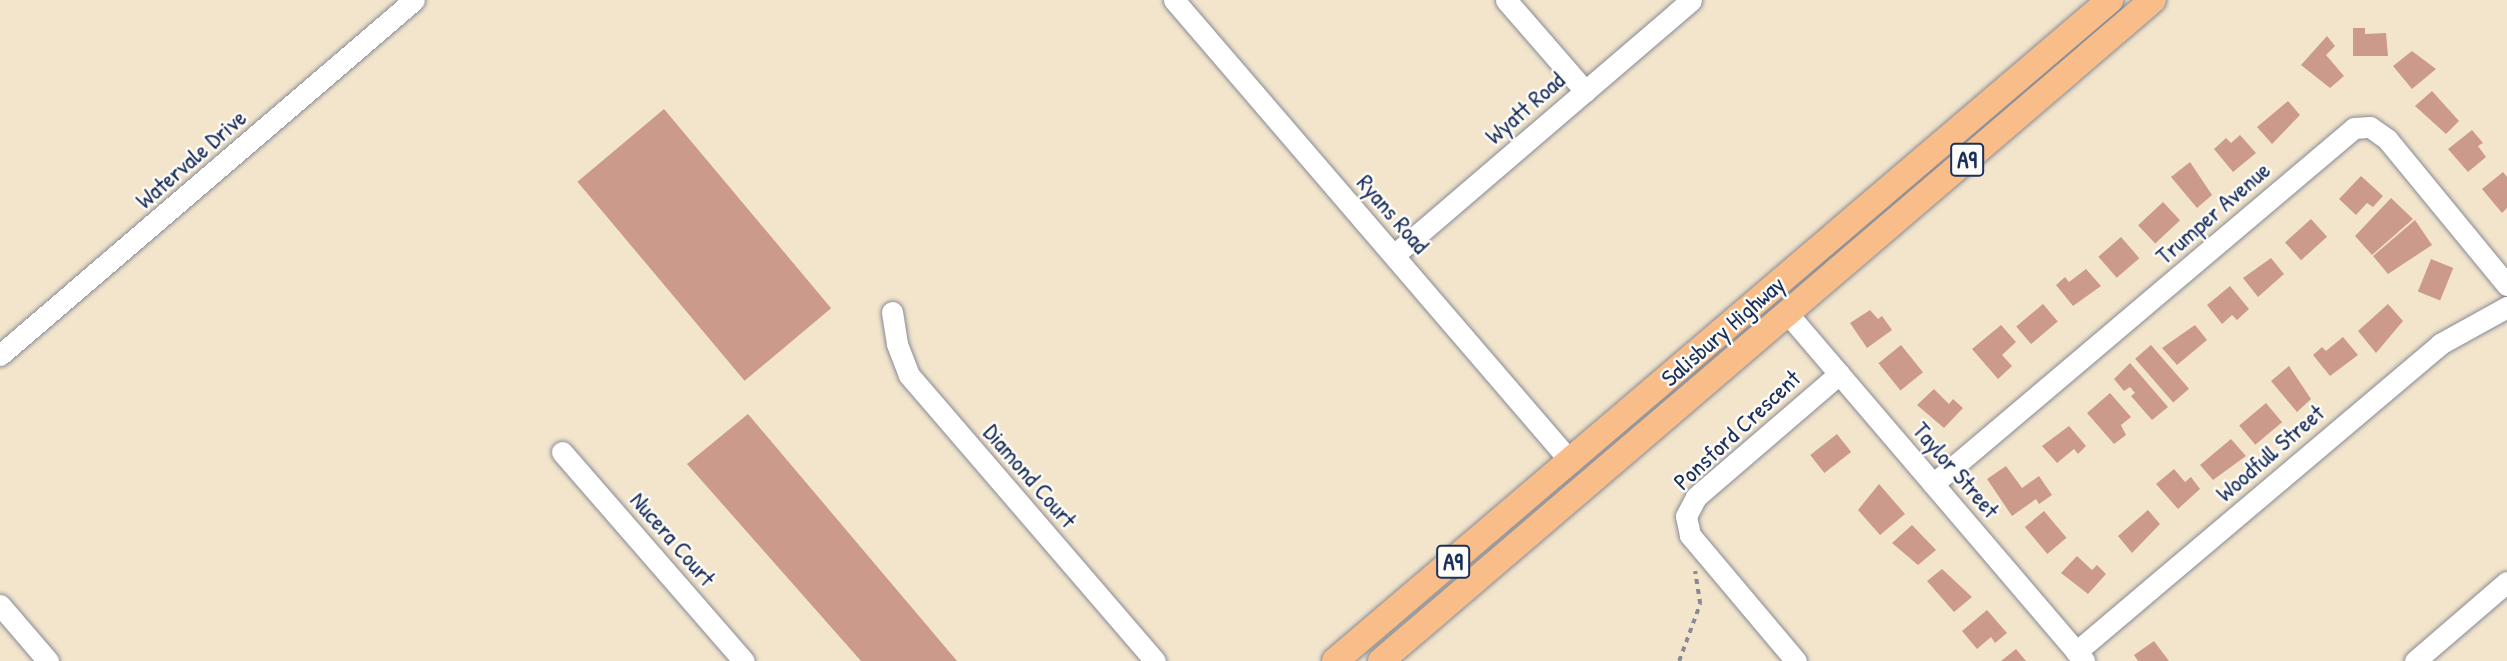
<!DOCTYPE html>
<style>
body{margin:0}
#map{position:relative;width:2507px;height:661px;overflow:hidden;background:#f3e5cc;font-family:"Patrick Hand",sans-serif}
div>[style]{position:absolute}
.building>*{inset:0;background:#cc9a8b;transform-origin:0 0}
.path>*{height:3.5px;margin-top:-1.75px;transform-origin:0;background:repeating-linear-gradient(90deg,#878a95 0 5px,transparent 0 10px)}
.roads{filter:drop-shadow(0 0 2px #878a95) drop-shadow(0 0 2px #878a95)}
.minor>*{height:21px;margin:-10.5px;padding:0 10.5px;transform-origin:10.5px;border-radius:10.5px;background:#fff}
.major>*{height:26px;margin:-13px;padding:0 13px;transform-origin:13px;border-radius:13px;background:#f8bd89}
span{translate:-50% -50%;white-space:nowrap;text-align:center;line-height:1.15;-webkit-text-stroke:5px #fdfcf7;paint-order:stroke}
.shield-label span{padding:2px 5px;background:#fdfcf7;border:2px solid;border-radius:5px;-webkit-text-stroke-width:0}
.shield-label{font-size:23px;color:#1b2f5e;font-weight:700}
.street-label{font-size:24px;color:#1b2f5e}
</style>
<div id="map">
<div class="building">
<i style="clip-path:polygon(2353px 28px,2365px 28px,2365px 34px,2386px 33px,2388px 56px,2353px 56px)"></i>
<i style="clip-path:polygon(2327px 36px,2335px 46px,2326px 55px,2344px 76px,2330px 88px,2301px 65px)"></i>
<i style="clip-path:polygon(2412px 51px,2436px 69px,2412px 89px,2393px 66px)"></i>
<i style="clip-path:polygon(2432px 91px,2459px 121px,2446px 134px,2415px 106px)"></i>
<i style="clip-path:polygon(2288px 101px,2300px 115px,2272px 144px,2257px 127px)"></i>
<i style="left:664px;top:109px;width:260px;height:113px;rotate:50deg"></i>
<i style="clip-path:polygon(2472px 130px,2483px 143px,2478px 146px,2486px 157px,2468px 172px,2448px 149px)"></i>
<i style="clip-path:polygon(2240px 135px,2256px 153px,2233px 172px,2214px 149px,2226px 138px,2231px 143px)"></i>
<i style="clip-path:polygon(2190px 162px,2212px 195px,2197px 208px,2171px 177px)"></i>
<i style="clip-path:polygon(2503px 172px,2507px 177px,2507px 208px,2502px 213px,2482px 189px)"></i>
<i style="clip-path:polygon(2361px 176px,2383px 196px,2373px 207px,2367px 203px,2356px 215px,2339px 199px)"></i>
<i style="clip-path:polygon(2391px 198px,2413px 219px,2372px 255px,2355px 236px)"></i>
<i style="left:2163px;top:202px;width:25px;height:34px;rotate:47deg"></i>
<i style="left:2311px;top:219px;width:24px;height:35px;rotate:48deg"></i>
<i style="clip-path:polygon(2415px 220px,2432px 245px,2388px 274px,2373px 256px)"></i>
<i style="left:2121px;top:237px;width:28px;height:30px;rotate:49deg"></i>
<i style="clip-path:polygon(2271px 258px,2284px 274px,2258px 297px,2243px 278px)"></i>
<i style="left:2431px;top:259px;width:24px;height:35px;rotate:22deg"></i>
<i style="clip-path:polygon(2086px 269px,2101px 286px,2073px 306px,2056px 285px,2065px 277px,2069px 282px)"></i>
<i style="clip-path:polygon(2230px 286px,2249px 309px,2237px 320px,2232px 315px,2222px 324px,2207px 305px)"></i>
<i style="left:2043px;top:304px;width:23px;height:35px;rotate:50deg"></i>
<i style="clip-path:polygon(2388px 304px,2403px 321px,2376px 353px,2358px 331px)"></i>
<i style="clip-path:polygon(1870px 310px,1878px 319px,1882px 316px,1892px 330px,1867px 348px,1850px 323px)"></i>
<i style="clip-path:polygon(2001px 325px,2016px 342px,2002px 355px,2012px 366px,1998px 379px,1972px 349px)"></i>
<i style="clip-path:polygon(2195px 325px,2207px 340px,2177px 365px,2162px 348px)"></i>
<i style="clip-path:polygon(2343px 337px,2358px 355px,2330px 376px,2313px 355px,2322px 347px,2326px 351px)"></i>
<i style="left:1901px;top:345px;width:35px;height:29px;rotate:51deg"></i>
<i style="left:2151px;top:345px;width:58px;height:21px;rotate:49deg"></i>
<i style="clip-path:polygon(2130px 363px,2168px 407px,2152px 420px,2131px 396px,2135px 393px,2130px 387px,2124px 391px,2114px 379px)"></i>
<i style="clip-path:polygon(2289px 366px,2311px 399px,2297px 412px,2271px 381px)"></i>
<i style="clip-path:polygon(1934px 389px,1949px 404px,1953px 399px,1963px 408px,1944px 428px,1917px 405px)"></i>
<i style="clip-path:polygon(2110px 393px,2131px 417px,2121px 425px,2126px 435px,2114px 444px,2087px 413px)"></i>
<i style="left:2266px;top:403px;width:25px;height:35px;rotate:50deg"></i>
<i style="clip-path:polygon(748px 414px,957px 661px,861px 661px,687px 464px)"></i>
<i style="clip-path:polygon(2069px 426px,2086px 446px,2078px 454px,2074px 449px,2057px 463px,2042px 446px)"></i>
<i style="left:1837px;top:434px;width:23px;height:34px;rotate:52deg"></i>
<i style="clip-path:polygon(2231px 439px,2246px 456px,2213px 480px,2200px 465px)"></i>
<i style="clip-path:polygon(2006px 466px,2022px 488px,2039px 476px,2052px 495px,2039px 504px,2036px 499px,2012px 516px,1987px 479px)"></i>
<i style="clip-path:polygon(2174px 469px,2185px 482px,2191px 477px,2200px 489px,2178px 509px,2156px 484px)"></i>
<i style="clip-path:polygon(1879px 484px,1905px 514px,1880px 535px,1858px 510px)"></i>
<i style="clip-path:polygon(2148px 510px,2160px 524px,2132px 553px,2118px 536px)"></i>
<i style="left:2044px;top:511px;width:35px;height:25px;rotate:50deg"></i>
<i style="clip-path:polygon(1912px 525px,1936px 550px,1918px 565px,1892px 543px)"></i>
<i style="clip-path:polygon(2077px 556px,2092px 570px,2097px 565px,2106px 574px,2088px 594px,2061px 573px)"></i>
<i style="clip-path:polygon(1942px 569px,1972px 597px,1954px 612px,1927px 581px)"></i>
<i style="clip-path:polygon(1987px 610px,2007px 633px,1995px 643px,1991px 637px,1977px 649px,1962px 631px)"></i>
<i style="clip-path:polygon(2154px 641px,2169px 661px,2138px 661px,2134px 655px)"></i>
<i style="clip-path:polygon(2016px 649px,2026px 661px,2001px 661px)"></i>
</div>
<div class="path">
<i style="left:1679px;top:661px;width:61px;rotate:-69.8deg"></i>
<i style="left:1700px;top:604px;width:33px;rotate:-99deg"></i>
</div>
<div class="roads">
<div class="minor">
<i style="left:1174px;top:0;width:609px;rotate:49.33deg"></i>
<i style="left:1506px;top:0;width:121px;rotate:49deg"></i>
<i style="left:1394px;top:255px;width:391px;rotate:-40.6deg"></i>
<i style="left:892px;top:312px;width:32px;rotate:81deg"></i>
<i style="left:897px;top:344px;width:33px;rotate:69deg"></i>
<i style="left:909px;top:375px;width:377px;rotate:49.3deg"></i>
<i style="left:1788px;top:314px;width:456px;rotate:49.5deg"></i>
<i style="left:0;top:355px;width:545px;rotate:-40.61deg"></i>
<i style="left:562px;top:452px;width:277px;rotate:49deg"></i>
<i style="left:1933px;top:484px;width:551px;rotate:-40.22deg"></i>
<i style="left:2354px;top:128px;width:16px;rotate:-4deg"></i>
<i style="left:2370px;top:127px;width:21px;rotate:35deg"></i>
<i style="left:2387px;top:139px;width:189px;rotate:50.6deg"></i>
<i style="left:0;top:605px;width:74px;rotate:49.4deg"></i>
<i style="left:2076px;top:652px;width:477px;rotate:-40.2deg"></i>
<i style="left:2440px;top:344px;width:77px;rotate:-28.9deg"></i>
<i style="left:1796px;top:661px;width:165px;rotate:-130.1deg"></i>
<i style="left:1690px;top:535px;width:19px;rotate:-102deg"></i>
<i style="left:1686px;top:516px;width:21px;rotate:-62deg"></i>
<i style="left:1696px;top:497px;width:189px;rotate:-40.7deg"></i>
<i style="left:2415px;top:661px;width:121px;rotate:-40.7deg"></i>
</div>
<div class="major">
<i style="left:1335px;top:661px;width:1019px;rotate:-40.46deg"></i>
<i style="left:1381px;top:661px;width:1016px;rotate:-40.57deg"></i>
</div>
</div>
<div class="shield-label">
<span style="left:1967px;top:160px">A9</span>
<span style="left:1453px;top:562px">A9</span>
</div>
<div class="street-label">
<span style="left:1525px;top:108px;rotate:-41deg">Wyatt Road</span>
<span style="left:191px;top:159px;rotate:-41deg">Watervale Drive</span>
<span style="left:2213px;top:213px;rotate:-41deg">Trumper Avenue</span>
<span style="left:1393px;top:214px;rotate:49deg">Ryans Road</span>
<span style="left:1723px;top:331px;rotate:-41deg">Salisbury Highway</span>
<span style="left:1737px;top:430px;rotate:-43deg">Ponsford Crescent</span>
<span style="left:2270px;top:453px;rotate:-41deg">Woodfull Street</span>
<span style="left:1956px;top:470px;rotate:49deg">Taylor Street</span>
<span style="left:1030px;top:476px;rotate:49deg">Diamond Court</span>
<span style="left:673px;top:539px;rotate:49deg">Nucera Court</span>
</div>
</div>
